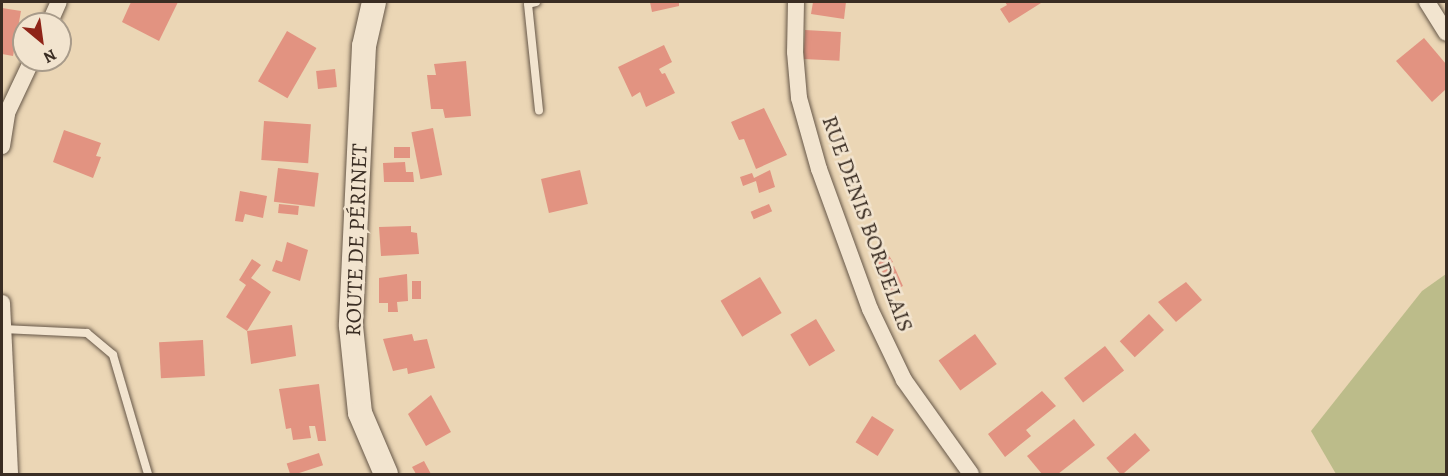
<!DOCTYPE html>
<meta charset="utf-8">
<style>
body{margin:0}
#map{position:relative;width:1448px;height:476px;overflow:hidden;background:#ebd6b5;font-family:Alegreya,serif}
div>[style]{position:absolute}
.green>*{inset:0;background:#bcbc8a}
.building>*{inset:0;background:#e29381;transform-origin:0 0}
.roads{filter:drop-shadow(0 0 2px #665748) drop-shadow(0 0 2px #665748)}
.service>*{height:8px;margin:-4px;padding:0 4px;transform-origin:4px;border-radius:4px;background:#f2e4cf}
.minor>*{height:16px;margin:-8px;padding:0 8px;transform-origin:8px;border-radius:8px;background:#f2e4cf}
.secondary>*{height:24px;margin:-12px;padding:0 12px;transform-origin:12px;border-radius:12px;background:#f2e4cf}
span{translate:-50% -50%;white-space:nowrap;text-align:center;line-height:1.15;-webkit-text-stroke:5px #f2e4cf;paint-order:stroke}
.street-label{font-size:22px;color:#3a2d23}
.frame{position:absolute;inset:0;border:3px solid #3a2d23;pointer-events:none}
.north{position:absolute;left:12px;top:12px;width:60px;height:60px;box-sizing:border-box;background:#f2e4cf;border:2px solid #a89b8a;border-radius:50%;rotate:151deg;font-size:16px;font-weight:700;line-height:24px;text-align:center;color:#3a2d23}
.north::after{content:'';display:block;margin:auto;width:21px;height:27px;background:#8f2418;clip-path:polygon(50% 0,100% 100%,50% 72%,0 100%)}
</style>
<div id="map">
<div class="green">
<i style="clip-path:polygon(1446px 274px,1446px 474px,1336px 474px,1311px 431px,1422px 291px)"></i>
</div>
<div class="building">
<i style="clip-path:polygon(131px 2px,178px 2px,159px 41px,122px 22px)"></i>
<i style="clip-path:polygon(650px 2px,679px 2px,679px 6px,652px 12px)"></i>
<i style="clip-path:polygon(813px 2px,846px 2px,844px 19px,811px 14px)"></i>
<i style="clip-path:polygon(1005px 2px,1040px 2px,1041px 3px,1009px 23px,1000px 9px,1007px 5px)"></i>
<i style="clip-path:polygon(2px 8px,21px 11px,13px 56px,2px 54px)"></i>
<i style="left:805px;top:30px;width:36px;height:29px;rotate:3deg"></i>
<i style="left:287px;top:31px;width:34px;height:58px;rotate:30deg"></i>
<i style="clip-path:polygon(1424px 38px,1446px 64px,1446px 89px,1432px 102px,1396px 61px)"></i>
<i style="clip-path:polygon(664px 45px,672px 62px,659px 69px,662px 74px,665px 73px,675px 93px,646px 107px,640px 92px,632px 97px,618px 67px)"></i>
<i style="clip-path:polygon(466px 61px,471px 116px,445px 118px,443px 109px,431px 109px,427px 75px,436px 75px,434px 64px)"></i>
<i style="left:335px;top:69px;width:18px;height:19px;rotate:84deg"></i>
<i style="clip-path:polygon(764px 108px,787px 155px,756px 169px,744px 139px,739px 140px,731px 122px)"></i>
<i style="left:264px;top:121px;width:47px;height:39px;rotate:4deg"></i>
<i style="left:433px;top:128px;width:48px;height:22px;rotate:79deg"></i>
<i style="clip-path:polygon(64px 130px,101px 143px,96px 156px,101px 157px,93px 178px,53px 162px)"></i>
<i style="left:410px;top:147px;width:11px;height:16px;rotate:90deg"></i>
<i style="clip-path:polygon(405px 162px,406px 172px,413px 172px,414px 182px,384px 182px,383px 163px)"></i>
<i style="left:278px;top:168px;width:41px;height:34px;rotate:7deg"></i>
<i style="left:580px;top:170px;width:35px;height:40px;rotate:77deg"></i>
<i style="clip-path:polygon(770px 170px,775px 187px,759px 193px,756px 181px,743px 186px,740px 177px,752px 173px,754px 178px)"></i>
<i style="clip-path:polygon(240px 191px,267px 196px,263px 218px,245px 214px,243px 222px,235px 221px)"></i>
<i style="left:279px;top:204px;width:20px;height:9px;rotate:6deg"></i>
<i style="left:769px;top:204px;width:8px;height:20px;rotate:67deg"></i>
<i style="clip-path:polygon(411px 226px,411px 232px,417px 233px,419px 254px,381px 256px,379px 227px)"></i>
<i style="clip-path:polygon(287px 242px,308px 250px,300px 281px,272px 271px,276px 260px,282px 262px)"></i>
<i style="clip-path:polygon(888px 254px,893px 262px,881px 269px,876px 259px)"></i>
<i style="clip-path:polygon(252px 259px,261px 265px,251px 278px,271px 292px,247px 331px,292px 325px,296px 356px,251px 364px,247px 331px,226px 317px,246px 285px,239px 280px)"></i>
<i style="left:894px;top:266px;width:22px;height:13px;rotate:66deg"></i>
<i style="clip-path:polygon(407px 274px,408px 301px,397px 302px,398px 312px,388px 312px,388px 303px,379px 303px,379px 278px)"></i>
<i style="left:760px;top:277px;width:42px;height:46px;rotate:59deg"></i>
<i style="left:412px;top:281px;width:9px;height:18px"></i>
<i style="clip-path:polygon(1186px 282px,1202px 300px,1176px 322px,1158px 302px)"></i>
<i style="left:1149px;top:314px;width:22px;height:40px;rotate:47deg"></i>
<i style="left:816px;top:319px;width:37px;height:30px;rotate:59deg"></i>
<i style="clip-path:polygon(412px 334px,414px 341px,427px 339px,435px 368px,408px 374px,407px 368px,393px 371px,383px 339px)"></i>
<i style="left:975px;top:334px;width:37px;height:45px;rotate:54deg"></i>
<i style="left:203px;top:340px;width:36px;height:44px;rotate:87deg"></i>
<i style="left:1105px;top:346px;width:31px;height:52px;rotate:52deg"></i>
<i style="clip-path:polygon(319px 384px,326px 441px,318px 441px,315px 426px,309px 426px,311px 438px,293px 440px,291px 428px,286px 429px,279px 389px)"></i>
<i style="clip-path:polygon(1042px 391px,1056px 406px,1026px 430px,1031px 436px,1005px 457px,988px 434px)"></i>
<i style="clip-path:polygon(431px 395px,451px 432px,426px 446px,408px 414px)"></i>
<i style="left:872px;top:416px;width:26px;height:31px;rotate:32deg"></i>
<i style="clip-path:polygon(1074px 419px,1095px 445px,1058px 474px,1042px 474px,1027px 456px)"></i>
<i style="left:1135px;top:433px;width:23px;height:38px;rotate:49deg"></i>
<i style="left:319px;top:453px;width:13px;height:34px;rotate:72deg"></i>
<i style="clip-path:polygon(424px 461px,431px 474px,416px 474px,412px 467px)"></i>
</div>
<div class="roads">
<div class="service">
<i style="left:536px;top:2px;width:8px;rotate:166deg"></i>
<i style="left:528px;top:4px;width:107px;rotate:84.1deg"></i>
<i style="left:3px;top:329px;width:84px;rotate:2.7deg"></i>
<i style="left:87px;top:333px;width:34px;rotate:40deg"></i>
<i style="left:113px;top:355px;width:124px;rotate:73.6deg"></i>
</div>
<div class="minor">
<i style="left:796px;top:2px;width:50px;rotate:91.1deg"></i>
<i style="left:795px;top:52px;width:46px;rotate:85deg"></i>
<i style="left:799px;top:98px;width:74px;rotate:74.3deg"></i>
<i style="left:819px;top:169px;width:149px;rotate:70deg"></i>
<i style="left:870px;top:309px;width:79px;rotate:64.4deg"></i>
<i style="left:904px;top:380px;width:115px;rotate:54.5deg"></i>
<i style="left:1427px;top:2px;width:36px;rotate:58deg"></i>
<i style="left:49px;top:24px;width:24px;rotate:-66deg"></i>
<i style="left:2px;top:146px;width:33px;rotate:-81deg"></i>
<i style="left:7px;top:113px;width:59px;rotate:-64.7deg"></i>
<i style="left:2px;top:303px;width:171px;rotate:87.3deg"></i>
</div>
<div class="secondary">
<i style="left:374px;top:2px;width:45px;rotate:102.8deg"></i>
<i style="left:364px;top:46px;width:280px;rotate:92.7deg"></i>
<i style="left:351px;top:326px;width:87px;rotate:84.1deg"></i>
<i style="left:360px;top:413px;width:66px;rotate:66.9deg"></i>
</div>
</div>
<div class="street-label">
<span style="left:867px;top:224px;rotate:70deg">RUE DENIS BORDELAIS</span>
<span style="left:357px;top:240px;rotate:-88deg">ROUTE DE PÉRINET</span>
</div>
<div class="frame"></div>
<div class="north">N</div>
</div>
